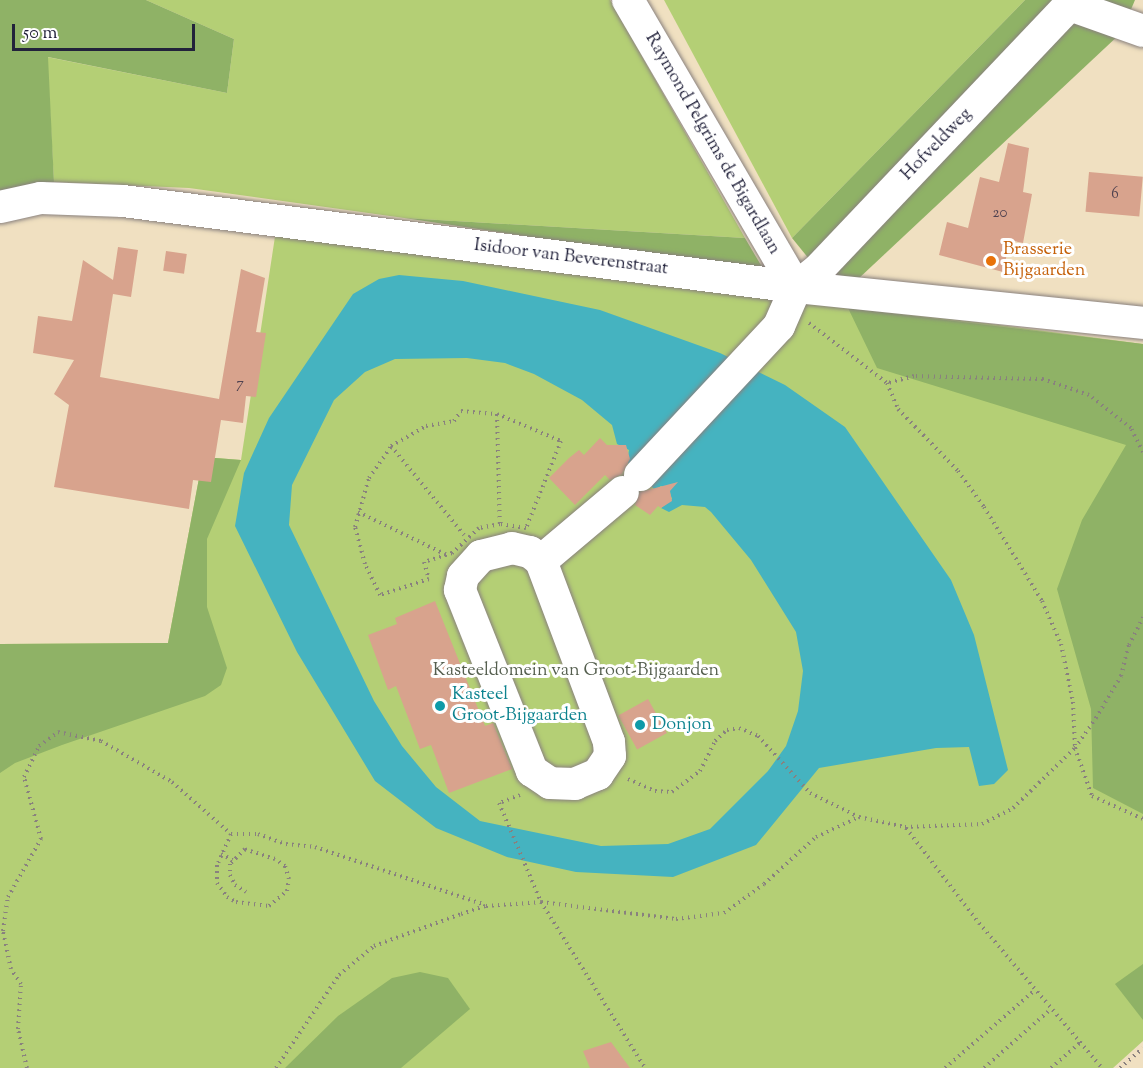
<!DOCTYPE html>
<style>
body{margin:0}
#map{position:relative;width:1143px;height:1068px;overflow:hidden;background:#f0e0c1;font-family:"Sorts Mill Goudy",serif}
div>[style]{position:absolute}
.green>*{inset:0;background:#b4cf75}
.forest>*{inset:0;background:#8fb266}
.water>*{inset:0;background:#45b3c0}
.building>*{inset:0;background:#d8a38d;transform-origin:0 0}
.path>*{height:4px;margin-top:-2px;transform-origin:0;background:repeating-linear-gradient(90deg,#89817e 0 1.5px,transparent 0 6px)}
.roads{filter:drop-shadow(0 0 2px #89817e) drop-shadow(0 0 2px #89817e)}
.minor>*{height:32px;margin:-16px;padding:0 16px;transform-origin:16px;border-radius:16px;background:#fff}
.dots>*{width:16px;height:16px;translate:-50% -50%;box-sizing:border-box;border:3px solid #fff;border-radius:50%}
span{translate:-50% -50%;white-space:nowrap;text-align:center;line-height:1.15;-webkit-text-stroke:6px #fff;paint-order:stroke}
.number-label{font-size:15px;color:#504250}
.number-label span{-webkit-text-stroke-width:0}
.street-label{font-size:18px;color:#22223b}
.food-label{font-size:18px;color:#c56008}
.left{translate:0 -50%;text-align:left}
.park-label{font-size:18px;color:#555f4f}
.culture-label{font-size:18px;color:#0d838f}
.scale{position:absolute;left:12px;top:24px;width:183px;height:27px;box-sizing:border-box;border:3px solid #22223b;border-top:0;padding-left:8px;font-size:18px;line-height:21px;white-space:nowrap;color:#22223b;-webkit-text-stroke:4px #fff;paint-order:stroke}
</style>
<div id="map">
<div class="green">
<i style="clip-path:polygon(146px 0,610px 0,745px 238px,404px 218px,189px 188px,54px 182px,47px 57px,227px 93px,234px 39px)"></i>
<i style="clip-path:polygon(664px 0,1025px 0,792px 238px)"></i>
<i style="clip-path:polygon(276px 230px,1143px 344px,1143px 1041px,1113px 1068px,0 1068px,0 644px,168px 643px,203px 457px,241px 460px)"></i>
</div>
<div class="forest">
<i style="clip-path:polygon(0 0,146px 0,234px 39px,227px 93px,48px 57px,54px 182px,0 192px)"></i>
<i style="clip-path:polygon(1025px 0,1135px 0,1121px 33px,857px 280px,818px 270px,792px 238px)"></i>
<i style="clip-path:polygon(404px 218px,745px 238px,765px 272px)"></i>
<i style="clip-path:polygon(848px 308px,1143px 344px,1143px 814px,1093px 788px,1091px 709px,1057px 589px,1082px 520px,1126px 445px,877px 368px)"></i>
<i style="clip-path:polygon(203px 457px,241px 460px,207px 539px,207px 607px,227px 668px,221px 685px,205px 696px,62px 745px,15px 763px,0 773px,0 644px,168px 643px)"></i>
<i style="clip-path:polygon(1143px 964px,1143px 1020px,1115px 984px)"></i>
<i style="clip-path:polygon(420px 972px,448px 978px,470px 1009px,401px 1068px,285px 1068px,338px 1016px,392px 978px)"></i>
</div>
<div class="water">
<i style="clip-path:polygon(evenodd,399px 275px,463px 281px,600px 310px,720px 353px,785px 385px,845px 427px,951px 580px,974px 635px,1008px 770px,994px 784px,979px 786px,969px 747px,936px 748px,819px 768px,756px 845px,673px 877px,576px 872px,507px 857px,436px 828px,375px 781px,297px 652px,235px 526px,244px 473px,269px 418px,353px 294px,379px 279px,399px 275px,467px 358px,505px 363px,534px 374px,582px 400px,612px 425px,617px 444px,629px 450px,627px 462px,655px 490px,661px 486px,669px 490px,672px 499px,661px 508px,669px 512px,682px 505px,705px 507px,711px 512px,751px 560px,796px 632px,803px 671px,798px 711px,786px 746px,768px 771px,710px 829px,668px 844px,601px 846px,480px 821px,436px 787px,402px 746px,374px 701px,289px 525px,292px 485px,334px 400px,365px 372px,395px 359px,467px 358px)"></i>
</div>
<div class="building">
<i style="clip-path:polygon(1008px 143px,1029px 148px,1023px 192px,1032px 194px,1023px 243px,1010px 240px,1003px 272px,939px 255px,947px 222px,968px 228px,980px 177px,999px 182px)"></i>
<i style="left:1089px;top:172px;width:54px;height:40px;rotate:5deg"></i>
<i style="clip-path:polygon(118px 247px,138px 250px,131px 297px,113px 294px,100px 377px,219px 399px,241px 269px,265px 278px,256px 332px,266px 333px,256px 397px,246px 396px,243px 423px,221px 420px,211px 482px,193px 480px,189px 509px,54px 487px,69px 405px,54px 394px,74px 360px,33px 353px,38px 316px,72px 321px,83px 260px,113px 280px)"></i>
<i style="left:166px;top:251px;width:21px;height:20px;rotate:8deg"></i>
<i style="clip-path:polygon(600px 438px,607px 445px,626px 445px,630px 459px,622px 474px,610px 480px,605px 475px,575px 505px,549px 478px,569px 458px,579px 450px,584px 455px)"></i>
<i style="clip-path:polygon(678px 482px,670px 491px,672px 501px,661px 508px,658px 506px,650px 515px,635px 505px,640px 492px)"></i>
<i style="clip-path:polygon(435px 601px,485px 726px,493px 723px,512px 769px,449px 793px,431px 745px,420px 749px,396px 686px,388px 690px,368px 635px,397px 624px,395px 618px)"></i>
<i style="left:648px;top:699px;width:39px;height:34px;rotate:61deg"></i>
<i style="clip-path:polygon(611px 1042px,630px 1068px,590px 1068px,583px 1051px)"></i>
</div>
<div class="path">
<i style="left:809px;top:323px;width:98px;rotate:37.6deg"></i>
<i style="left:461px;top:411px;width:36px;rotate:5deg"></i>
<i style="left:497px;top:414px;width:69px;rotate:22.9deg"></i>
<i style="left:561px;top:441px;width:94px;rotate:111.9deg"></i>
<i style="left:526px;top:528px;width:26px;rotate:-171deg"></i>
<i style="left:500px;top:524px;width:21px;rotate:169deg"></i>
<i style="left:479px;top:528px;width:37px;rotate:137deg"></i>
<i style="left:452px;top:553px;width:29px;rotate:162deg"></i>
<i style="left:424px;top:562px;width:18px;rotate:74deg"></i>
<i style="left:429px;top:579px;width:52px;rotate:161.9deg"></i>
<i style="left:380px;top:595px;width:34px;rotate:-116deg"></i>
<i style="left:365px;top:564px;width:38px;rotate:-105deg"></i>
<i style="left:355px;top:527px;width:51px;rotate:-74.1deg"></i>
<i style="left:369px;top:478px;width:39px;rotate:-55deg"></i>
<i style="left:391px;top:446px;width:40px;rotate:-29.7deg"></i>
<i style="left:426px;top:426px;width:28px;rotate:-10deg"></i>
<i style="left:454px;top:421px;width:12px;rotate:-55deg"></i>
<i style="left:497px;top:414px;width:111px;rotate:88.5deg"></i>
<i style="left:391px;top:446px;width:115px;rotate:50.6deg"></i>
<i style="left:1143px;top:452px;width:27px;rotate:-117deg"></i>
<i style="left:1131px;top:428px;width:53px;rotate:-141.8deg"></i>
<i style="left:1089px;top:395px;width:49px;rotate:-160.8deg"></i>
<i style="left:1043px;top:379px;width:129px;rotate:-178.7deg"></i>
<i style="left:914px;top:376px;width:28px;rotate:165deg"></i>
<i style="left:887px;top:383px;width:28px;rotate:67deg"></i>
<i style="left:898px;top:409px;width:86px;rotate:45.9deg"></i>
<i style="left:958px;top:471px;width:44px;rotate:54.2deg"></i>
<i style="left:984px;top:507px;width:110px;rotate:58.3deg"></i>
<i style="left:1042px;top:601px;width:47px;rotate:66.2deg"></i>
<i style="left:1061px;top:644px;width:59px;rotate:78.3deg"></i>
<i style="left:1073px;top:702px;width:46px;rotate:87.5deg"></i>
<i style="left:1075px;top:748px;width:51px;rotate:70.5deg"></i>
<i style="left:1092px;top:796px;width:56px;rotate:24.3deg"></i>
<i style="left:358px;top:512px;width:99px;rotate:25.8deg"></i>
<i style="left:628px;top:779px;width:30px;rotate:24deg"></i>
<i style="left:655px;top:791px;width:17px;rotate:3deg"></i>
<i style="left:672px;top:792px;width:35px;rotate:-37deg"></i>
<i style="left:700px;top:771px;width:34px;rotate:-63deg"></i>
<i style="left:715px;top:741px;width:16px;rotate:-43deg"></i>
<i style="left:727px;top:730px;width:12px;rotate:-9deg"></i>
<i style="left:739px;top:728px;width:21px;rotate:23deg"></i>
<i style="left:758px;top:736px;width:77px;rotate:47.6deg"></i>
<i style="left:810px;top:793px;width:55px;rotate:26.1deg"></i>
<i style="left:520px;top:795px;width:22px;rotate:159deg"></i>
<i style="left:499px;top:803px;width:108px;rotate:67deg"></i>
<i style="left:541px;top:902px;width:196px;rotate:57.9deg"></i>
<i style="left:906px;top:828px;width:120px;rotate:52.5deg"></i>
<i style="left:979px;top:923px;width:190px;rotate:49.7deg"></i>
<i style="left:231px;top:834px;width:34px;rotate:114deg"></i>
<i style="left:217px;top:865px;width:18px;rotate:90deg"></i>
<i style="left:217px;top:883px;width:17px;rotate:54deg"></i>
<i style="left:227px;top:897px;width:10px;rotate:29deg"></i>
<i style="left:236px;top:902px;width:33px;rotate:7deg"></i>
<i style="left:269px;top:906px;width:23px;rotate:-40deg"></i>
<i style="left:287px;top:891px;width:12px;rotate:-81deg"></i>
<i style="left:289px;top:879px;width:14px;rotate:-107deg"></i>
<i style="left:285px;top:866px;width:12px;rotate:-145deg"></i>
<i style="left:275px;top:859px;width:32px;rotate:-162deg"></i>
<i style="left:245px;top:849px;width:21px;rotate:135deg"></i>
<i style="left:230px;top:864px;width:11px;rotate:90deg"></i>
<i style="left:230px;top:875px;width:11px;rotate:63deg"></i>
<i style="left:235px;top:885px;width:13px;rotate:32deg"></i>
<i style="left:221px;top:854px;width:13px;rotate:27deg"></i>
<i style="left:27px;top:1068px;width:40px;rotate:-103deg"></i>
<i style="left:18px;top:1029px;width:45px;rotate:-86.2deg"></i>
<i style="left:21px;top:984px;width:18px;rotate:-124deg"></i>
<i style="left:11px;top:969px;width:39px;rotate:-102deg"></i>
<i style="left:3px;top:931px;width:34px;rotate:-82deg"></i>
<i style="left:8px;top:897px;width:67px;rotate:-60.4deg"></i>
<i style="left:41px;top:839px;width:64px;rotate:-105.3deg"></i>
<i style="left:24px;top:777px;width:34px;rotate:-64deg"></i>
<i style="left:39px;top:746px;width:24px;rotate:-36deg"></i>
<i style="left:58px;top:732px;width:44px;rotate:11.8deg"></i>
<i style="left:101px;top:741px;width:82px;rotate:30deg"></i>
<i style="left:172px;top:782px;width:79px;rotate:41.4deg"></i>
<i style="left:231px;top:834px;width:27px"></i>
<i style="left:258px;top:834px;width:30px;rotate:20deg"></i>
<i style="left:286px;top:844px;width:29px;rotate:6deg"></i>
<i style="left:315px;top:847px;width:180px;rotate:18.8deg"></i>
<i style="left:276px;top:1068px;width:112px;rotate:-55.9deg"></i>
<i style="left:339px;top:975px;width:45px;rotate:-39.6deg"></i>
<i style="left:374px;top:946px;width:93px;rotate:-20.2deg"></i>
<i style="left:461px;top:914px;width:26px;rotate:-18deg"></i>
<i style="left:486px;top:906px;width:55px;rotate:-4.2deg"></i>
<i style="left:541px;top:902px;width:136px;rotate:7.2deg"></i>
<i style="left:676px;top:919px;width:48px;rotate:-7.1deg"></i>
<i style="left:724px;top:913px;width:49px;rotate:-35.9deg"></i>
<i style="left:764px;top:884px;width:70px;rotate:-42.1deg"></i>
<i style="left:816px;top:837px;width:47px;rotate:-24.9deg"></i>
<i style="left:859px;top:817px;width:47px;rotate:12.3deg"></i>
<i style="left:905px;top:827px;width:77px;rotate:-2.2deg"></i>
<i style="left:982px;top:824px;width:35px;rotate:-27deg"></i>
<i style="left:1013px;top:808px;width:86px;rotate:-44.1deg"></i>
<i style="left:1075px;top:748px;width:37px;rotate:-55deg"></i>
<i style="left:1096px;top:718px;width:49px;rotate:-59.2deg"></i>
<i style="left:1121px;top:676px;width:32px;rotate:-76deg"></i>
<i style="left:1129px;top:645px;width:31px;rotate:-63deg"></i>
<i style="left:945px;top:1068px;width:119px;rotate:-40.9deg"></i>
<i style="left:984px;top:1068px;width:89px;rotate:-41.4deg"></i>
<i style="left:1051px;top:1068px;width:38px;rotate:-41deg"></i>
<i style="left:1120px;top:1068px;width:30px;rotate:-41deg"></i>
</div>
<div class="roads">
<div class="minor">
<i style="left:628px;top:0;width:333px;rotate:59.7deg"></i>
<i style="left:1070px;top:5px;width:77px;rotate:19.6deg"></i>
<i style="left:0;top:207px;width:42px;rotate:-12.4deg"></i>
<i style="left:41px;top:198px;width:82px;rotate:2.1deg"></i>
<i style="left:123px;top:201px;width:678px;rotate:7.28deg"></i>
<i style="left:796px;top:287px;width:349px;rotate:5.9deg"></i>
<i style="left:640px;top:475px;width:204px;rotate:-47deg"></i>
<i style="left:779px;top:326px;width:43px;rotate:-66.4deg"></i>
<i style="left:796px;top:287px;width:28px;rotate:-38deg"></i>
<i style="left:818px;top:270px;width:372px;rotate:-46.5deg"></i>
<i style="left:512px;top:548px;width:18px;rotate:13deg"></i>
<i style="left:530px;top:552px;width:14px;rotate:39deg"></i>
<i style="left:541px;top:561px;width:193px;rotate:69.4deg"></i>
<i style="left:609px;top:742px;width:14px;rotate:86deg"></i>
<i style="left:610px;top:756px;width:22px;rotate:124deg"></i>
<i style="left:598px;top:774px;width:25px;rotate:157deg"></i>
<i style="left:575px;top:784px;width:25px;rotate:-178deg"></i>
<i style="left:550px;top:783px;width:22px;rotate:-146deg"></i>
<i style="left:532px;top:771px;width:195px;rotate:-111.7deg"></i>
<i style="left:460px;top:590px;width:14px;rotate:-78deg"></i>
<i style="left:463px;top:576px;width:27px;rotate:-48deg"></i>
<i style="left:481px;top:556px;width:32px;rotate:-14deg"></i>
<i style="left:541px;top:561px;width:107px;rotate:-40.1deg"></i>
</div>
</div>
<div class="dots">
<i style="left:991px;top:261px;background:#e8710a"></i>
<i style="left:440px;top:706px;background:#0f9aa8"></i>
<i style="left:640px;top:725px;background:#0f9aa8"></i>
</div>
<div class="number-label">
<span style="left:1115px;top:195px">6</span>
<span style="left:1000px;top:214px">20</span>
<span style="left:240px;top:385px">7</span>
</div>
<div class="street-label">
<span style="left:712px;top:144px;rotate:60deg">Raymond Pelgrims de Bigardlaan</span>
<span style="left:937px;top:145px;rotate:-46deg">Hofveldweg</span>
<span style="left:571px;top:258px;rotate:7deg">Isidoor van Beverenstraat</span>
</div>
<div class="food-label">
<span class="left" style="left:1003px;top:261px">Brasserie<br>Bijgaarden</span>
</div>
<div class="park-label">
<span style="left:576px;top:671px">Kasteeldomein van Groot-Bijgaarden</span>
</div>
<div class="culture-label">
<span class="left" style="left:452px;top:706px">Kasteel<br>Groot-Bijgaarden</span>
<span class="left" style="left:652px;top:725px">Donjon</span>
</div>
<div class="scale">50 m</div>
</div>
